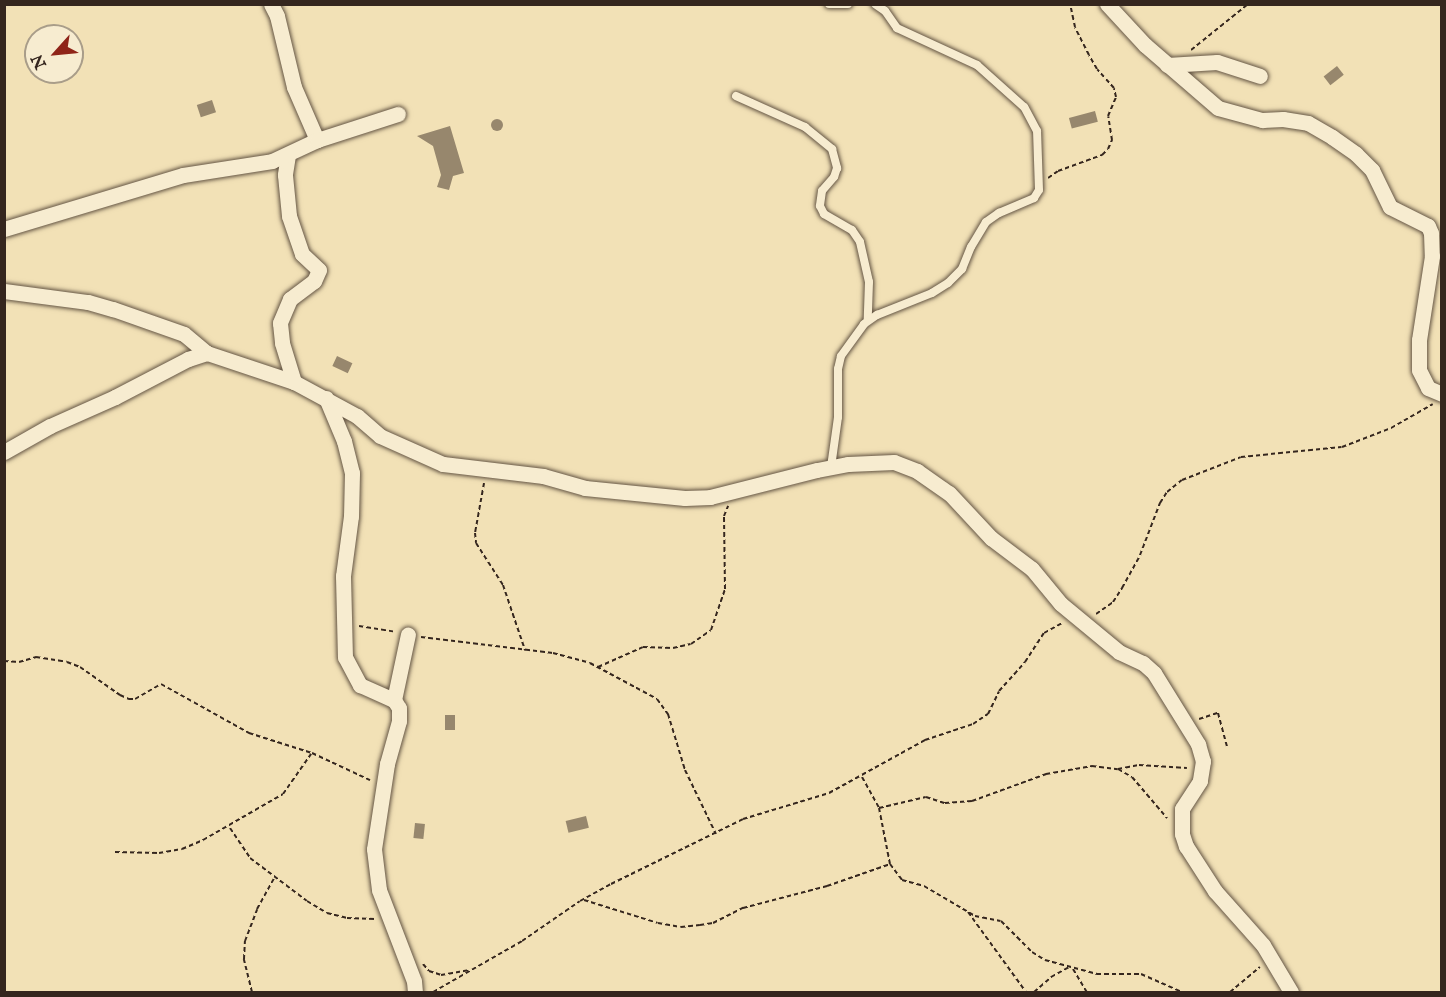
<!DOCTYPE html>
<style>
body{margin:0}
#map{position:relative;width:1446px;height:997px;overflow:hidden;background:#f2e1b6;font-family:"IM FELL English",serif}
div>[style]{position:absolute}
.building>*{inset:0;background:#97876d;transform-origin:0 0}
.round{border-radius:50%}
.path>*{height:2px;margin-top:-1px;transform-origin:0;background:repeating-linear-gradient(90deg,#35261e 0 4.5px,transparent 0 7.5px)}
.roads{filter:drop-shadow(0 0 2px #645544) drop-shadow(0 0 2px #645544)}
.lane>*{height:8px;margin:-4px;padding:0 4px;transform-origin:4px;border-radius:4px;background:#f7ecd0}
.street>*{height:15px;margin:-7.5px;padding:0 7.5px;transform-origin:7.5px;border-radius:7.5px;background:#f7ecd0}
span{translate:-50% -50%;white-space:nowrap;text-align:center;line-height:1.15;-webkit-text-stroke:5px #f7ecd0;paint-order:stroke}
.frame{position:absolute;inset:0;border:6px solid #35261e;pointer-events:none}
.north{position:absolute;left:24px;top:24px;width:60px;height:60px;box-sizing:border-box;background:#f7ecd0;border:2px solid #a99d89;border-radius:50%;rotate:243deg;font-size:16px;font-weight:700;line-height:24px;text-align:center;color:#35261e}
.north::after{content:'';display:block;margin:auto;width:21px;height:27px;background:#8f2418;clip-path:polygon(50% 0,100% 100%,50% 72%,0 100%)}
</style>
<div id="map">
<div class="building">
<i style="left:1337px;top:66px;width:11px;height:17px;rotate:52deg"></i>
<i style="left:212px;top:100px;width:13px;height:16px;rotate:72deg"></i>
<i style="left:1095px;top:111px;width:11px;height:27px;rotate:75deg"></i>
<i class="round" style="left:491px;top:119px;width:12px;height:12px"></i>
<i style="clip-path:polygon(450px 126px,464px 173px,453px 176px,449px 190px,437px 187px,441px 175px,433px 146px,417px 136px)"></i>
<i style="left:337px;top:356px;width:17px;height:11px;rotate:25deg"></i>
<i style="left:445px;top:715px;width:10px;height:15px"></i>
<i style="left:586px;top:816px;width:12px;height:21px;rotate:76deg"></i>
<i style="left:415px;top:823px;width:10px;height:15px;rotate:6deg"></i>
</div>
<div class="path">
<i style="left:1191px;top:50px;width:73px;rotate:-38.9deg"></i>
<i style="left:1048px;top:178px;width:12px;rotate:-35deg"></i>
<i style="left:1058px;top:171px;width:47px;rotate:-20deg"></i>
<i style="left:1102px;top:155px;width:8px;rotate:-45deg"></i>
<i style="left:1108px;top:149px;width:10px;rotate:-66deg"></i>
<i style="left:1112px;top:140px;width:24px;rotate:-99deg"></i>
<i style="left:1108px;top:116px;width:21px;rotate:-67deg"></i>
<i style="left:1116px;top:97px;width:9px;rotate:-103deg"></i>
<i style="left:1114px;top:88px;width:25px;rotate:-132deg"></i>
<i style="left:1097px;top:69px;width:16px;rotate:-120deg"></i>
<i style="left:1089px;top:55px;width:31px;rotate:-117deg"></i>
<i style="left:1075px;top:27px;width:24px;rotate:-102deg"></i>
<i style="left:484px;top:483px;width:51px;rotate:100.2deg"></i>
<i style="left:475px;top:533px;width:10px;rotate:84deg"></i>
<i style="left:476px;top:543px;width:50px;rotate:57.3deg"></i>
<i style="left:503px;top:585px;width:69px;rotate:71.3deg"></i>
<i style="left:1096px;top:614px;width:21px;rotate:-35deg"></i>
<i style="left:1113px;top:602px;width:17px;rotate:-57deg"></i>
<i style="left:1122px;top:588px;width:38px;rotate:-61deg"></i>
<i style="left:1140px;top:555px;width:56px;rotate:-69deg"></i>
<i style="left:1160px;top:503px;width:13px;rotate:-58deg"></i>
<i style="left:1167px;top:492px;width:19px;rotate:-39deg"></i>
<i style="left:1182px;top:480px;width:63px;rotate:-21.3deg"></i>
<i style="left:1241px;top:457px;width:101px;rotate:-5.7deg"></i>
<i style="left:1342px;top:447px;width:53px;rotate:-21.2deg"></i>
<i style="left:1391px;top:428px;width:48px;rotate:-29.7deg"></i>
<i style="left:359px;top:626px;width:36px;rotate:9deg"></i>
<i style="left:421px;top:637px;width:133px;rotate:6.9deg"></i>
<i style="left:553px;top:653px;width:38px;rotate:15deg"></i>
<i style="left:590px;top:663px;width:76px;rotate:28.2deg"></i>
<i style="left:657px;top:699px;width:19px;rotate:54deg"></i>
<i style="left:668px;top:714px;width:59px;rotate:73.1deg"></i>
<i style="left:685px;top:770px;width:71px;rotate:64.2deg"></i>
<i style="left:4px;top:661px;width:15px;rotate:4deg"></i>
<i style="left:19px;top:662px;width:18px;rotate:-16deg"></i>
<i style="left:36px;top:657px;width:31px;rotate:9deg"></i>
<i style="left:67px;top:662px;width:14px;rotate:21deg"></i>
<i style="left:80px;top:667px;width:49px;rotate:35deg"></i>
<i style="left:120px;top:695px;width:10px;rotate:24deg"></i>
<i style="left:129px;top:699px;width:6px"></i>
<i style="left:135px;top:699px;width:30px;rotate:-30deg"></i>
<i style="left:161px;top:684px;width:101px;rotate:29.1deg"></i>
<i style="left:249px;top:733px;width:66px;rotate:17.6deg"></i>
<i style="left:312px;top:753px;width:64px;rotate:25deg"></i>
<i style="left:598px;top:667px;width:49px;rotate:-24deg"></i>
<i style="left:643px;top:647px;width:30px;rotate:2deg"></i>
<i style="left:673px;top:648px;width:18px;rotate:-13deg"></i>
<i style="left:691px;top:644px;width:24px;rotate:-35deg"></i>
<i style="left:711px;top:630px;width:43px;rotate:-71.1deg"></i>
<i style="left:725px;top:589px;width:73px;rotate:-90.8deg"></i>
<i style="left:724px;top:516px;width:11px;rotate:-68deg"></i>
<i style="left:1199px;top:719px;width:20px;rotate:-18deg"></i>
<i style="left:1218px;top:713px;width:35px;rotate:75deg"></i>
<i style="left:1118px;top:769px;width:21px;rotate:-11deg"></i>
<i style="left:1139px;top:765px;width:48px;rotate:3.6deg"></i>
<i style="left:862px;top:777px;width:35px;rotate:61deg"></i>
<i style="left:879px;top:808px;width:57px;rotate:78.9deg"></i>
<i style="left:890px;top:864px;width:20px;rotate:53deg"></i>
<i style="left:902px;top:880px;width:23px;rotate:15deg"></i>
<i style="left:924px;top:886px;width:59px;rotate:30.5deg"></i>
<i style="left:975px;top:916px;width:26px;rotate:11deg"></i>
<i style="left:1001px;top:921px;width:44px;rotate:45deg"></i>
<i style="left:1032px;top:952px;width:15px;rotate:32deg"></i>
<i style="left:1045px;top:960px;width:54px;rotate:15.1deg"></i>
<i style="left:1097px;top:974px;width:44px"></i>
<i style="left:1141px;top:974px;width:45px;rotate:23.7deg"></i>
<i style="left:879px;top:808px;width:48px;rotate:-13.2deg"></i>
<i style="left:926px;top:797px;width:20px;rotate:18deg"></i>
<i style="left:945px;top:803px;width:27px;rotate:-4deg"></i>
<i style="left:972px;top:801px;width:79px;rotate:-20deg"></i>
<i style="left:1046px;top:774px;width:47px;rotate:-9.9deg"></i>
<i style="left:1092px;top:766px;width:26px;rotate:7deg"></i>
<i style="left:1118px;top:769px;width:16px;rotate:30deg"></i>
<i style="left:1132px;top:777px;width:54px;rotate:49.5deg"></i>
<i style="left:230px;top:828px;width:36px;rotate:56deg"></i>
<i style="left:250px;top:858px;width:71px;rotate:37deg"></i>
<i style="left:307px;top:901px;width:23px;rotate:31deg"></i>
<i style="left:327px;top:913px;width:21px;rotate:14deg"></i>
<i style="left:347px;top:918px;width:28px;rotate:2deg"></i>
<i style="left:115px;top:852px;width:44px;rotate:1.3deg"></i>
<i style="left:159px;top:853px;width:23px;rotate:-10deg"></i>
<i style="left:182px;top:849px;width:23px;rotate:-23deg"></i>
<i style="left:203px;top:840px;width:92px;rotate:-29.9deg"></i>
<i style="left:283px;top:794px;width:49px;rotate:-55deg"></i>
<i style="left:584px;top:900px;width:77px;rotate:17.3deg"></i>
<i style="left:658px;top:923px;width:23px;rotate:10deg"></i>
<i style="left:681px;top:927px;width:19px;rotate:-6deg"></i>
<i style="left:700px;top:925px;width:13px;rotate:-9deg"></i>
<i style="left:713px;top:923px;width:34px;rotate:-27deg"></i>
<i style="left:743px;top:908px;width:87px;rotate:-14.7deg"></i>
<i style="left:827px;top:886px;width:67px;rotate:-19.2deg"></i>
<i style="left:968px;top:912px;width:99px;rotate:54.1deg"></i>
<i style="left:423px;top:964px;width:9px;rotate:49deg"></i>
<i style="left:429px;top:971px;width:13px;rotate:18deg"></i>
<i style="left:441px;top:975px;width:29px;rotate:-10deg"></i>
<i style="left:1073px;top:969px;width:27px;rotate:59deg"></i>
<i style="left:252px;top:992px;width:34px;rotate:-104deg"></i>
<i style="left:244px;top:959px;width:18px;rotate:-87deg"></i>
<i style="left:245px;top:941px;width:34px;rotate:-69deg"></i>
<i style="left:257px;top:909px;width:37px;rotate:-61deg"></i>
<i style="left:433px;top:992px;width:103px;rotate:-29.8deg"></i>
<i style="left:522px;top:941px;width:70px;rotate:-34.6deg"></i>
<i style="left:580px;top:901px;width:35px;rotate:-29deg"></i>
<i style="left:611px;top:884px;width:147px;rotate:-26.2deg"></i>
<i style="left:743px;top:819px;width:90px;rotate:-16.8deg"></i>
<i style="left:829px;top:793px;width:110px;rotate:-28.9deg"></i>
<i style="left:925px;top:740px;width:51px;rotate:-18.4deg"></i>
<i style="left:973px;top:724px;width:18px;rotate:-34deg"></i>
<i style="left:988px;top:714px;width:25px;rotate:-64deg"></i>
<i style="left:999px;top:691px;width:39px;rotate:-48deg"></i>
<i style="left:1025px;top:662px;width:35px;rotate:-57deg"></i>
<i style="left:1044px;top:633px;width:21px;rotate:-29deg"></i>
<i style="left:1034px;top:992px;width:23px;rotate:-41deg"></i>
<i style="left:1051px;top:977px;width:21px;rotate:-29deg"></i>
<i style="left:1230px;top:992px;width:39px;rotate:-40deg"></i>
</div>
<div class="roads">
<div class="lane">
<i style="left:829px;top:4px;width:19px"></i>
<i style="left:736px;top:96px;width:76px;rotate:24.2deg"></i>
<i style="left:805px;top:127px;width:35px;rotate:39deg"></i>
<i style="left:832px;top:149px;width:20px;rotate:75deg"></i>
<i style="left:837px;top:168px;width:9px;rotate:108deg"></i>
<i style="left:834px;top:177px;width:18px;rotate:131deg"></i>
<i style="left:822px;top:191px;width:15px;rotate:98deg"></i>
<i style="left:820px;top:206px;width:9px;rotate:63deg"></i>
<i style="left:824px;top:214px;width:32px;rotate:30deg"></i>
<i style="left:852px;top:230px;width:14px;rotate:56deg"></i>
<i style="left:860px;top:242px;width:41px;rotate:77.3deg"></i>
<i style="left:869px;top:282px;width:38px;rotate:92deg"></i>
<i style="left:831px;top:467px;width:50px;rotate:-82deg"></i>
<i style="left:838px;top:417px;width:48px;rotate:-90deg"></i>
<i style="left:838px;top:369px;width:13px;rotate:-77deg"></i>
<i style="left:841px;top:356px;width:39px;rotate:-54deg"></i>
<i style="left:864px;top:324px;width:16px;rotate:-35deg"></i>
<i style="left:877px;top:315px;width:59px;rotate:-21.8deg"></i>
<i style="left:932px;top:293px;width:19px;rotate:-32deg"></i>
<i style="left:948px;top:283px;width:20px;rotate:-45deg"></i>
<i style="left:962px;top:269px;width:24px;rotate:-68deg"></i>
<i style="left:971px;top:247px;width:29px;rotate:-59deg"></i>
<i style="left:986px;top:222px;width:16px;rotate:-35deg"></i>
<i style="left:999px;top:213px;width:38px;rotate:-23deg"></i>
<i style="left:1034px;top:198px;width:9px;rotate:-58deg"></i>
<i style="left:1039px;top:190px;width:59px;rotate:-91.9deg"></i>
<i style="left:1037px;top:131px;width:27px;rotate:-118deg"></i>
<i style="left:1024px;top:107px;width:63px;rotate:-138.2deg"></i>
<i style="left:977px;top:65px;width:88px;rotate:-155.2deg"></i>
<i style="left:897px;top:28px;width:21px;rotate:-125deg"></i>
<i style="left:885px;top:11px;width:12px;rotate:-145deg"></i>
</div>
<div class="street">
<i style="left:271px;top:4px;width:13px;rotate:63deg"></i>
<i style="left:277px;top:16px;width:73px;rotate:76.5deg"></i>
<i style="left:294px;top:87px;width:58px;rotate:66.5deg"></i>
<i style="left:1107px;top:4px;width:56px;rotate:47.2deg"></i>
<i style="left:1145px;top:45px;width:96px;rotate:40.8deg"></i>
<i style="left:1218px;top:108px;width:46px;rotate:15.3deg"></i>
<i style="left:1262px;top:120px;width:21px;rotate:-3deg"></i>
<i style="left:1283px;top:119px;width:25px;rotate:9deg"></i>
<i style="left:1308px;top:123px;width:28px;rotate:30deg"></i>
<i style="left:1332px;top:137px;width:29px;rotate:35deg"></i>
<i style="left:1356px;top:154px;width:23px;rotate:45deg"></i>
<i style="left:1372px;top:170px;width:41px;rotate:64.1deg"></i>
<i style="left:1390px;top:207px;width:42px;rotate:26.6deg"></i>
<i style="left:1428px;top:226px;width:8px;rotate:67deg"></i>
<i style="left:1431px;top:233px;width:23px;rotate:88deg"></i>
<i style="left:1432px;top:256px;width:85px;rotate:98.8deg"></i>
<i style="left:1419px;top:340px;width:30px;rotate:90deg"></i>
<i style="left:1419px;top:370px;width:20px;rotate:63deg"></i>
<i style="left:1428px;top:388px;width:15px;rotate:23deg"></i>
<i style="left:1167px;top:65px;width:50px;rotate:-3.4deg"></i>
<i style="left:1217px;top:62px;width:45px;rotate:18deg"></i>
<i style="left:288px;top:155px;width:20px;rotate:99deg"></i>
<i style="left:285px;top:175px;width:41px;rotate:84.4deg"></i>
<i style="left:289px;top:216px;width:40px;rotate:71.1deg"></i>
<i style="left:302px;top:254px;width:23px;rotate:43deg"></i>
<i style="left:319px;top:270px;width:12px;rotate:114deg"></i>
<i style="left:314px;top:281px;width:30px;rotate:143deg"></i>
<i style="left:290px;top:299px;width:26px;rotate:113deg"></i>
<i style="left:280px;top:323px;width:20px;rotate:84deg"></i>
<i style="left:282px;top:343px;width:41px;rotate:72.9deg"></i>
<i style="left:4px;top:229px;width:187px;rotate:-16.8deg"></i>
<i style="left:183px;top:175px;width:90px;rotate:-8.9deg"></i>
<i style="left:272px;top:161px;width:50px;rotate:-25deg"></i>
<i style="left:317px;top:140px;width:85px;rotate:-17.8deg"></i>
<i style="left:4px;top:291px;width:85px;rotate:7.5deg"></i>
<i style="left:88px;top:302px;width:26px;rotate:16deg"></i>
<i style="left:113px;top:309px;width:75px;rotate:19.4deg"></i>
<i style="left:184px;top:334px;width:30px;rotate:40deg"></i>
<i style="left:326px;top:398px;width:47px;rotate:67.3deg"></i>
<i style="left:344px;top:441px;width:33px;rotate:76deg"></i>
<i style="left:352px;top:473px;width:43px;rotate:91.3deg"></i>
<i style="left:351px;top:516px;width:61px;rotate:97.6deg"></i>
<i style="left:343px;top:576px;width:81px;rotate:88.6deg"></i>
<i style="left:345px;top:657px;width:32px;rotate:62deg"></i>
<i style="left:360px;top:685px;width:37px;rotate:24deg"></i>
<i style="left:394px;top:700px;width:9px;rotate:58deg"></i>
<i style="left:399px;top:708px;width:13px;rotate:90deg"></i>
<i style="left:399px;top:721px;width:45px;rotate:105.6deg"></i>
<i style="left:387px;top:764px;width:86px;rotate:98.7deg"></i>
<i style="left:374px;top:849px;width:41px;rotate:83deg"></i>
<i style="left:379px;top:890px;width:97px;rotate:69deg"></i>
<i style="left:414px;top:981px;width:11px;rotate:85deg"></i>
<i style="left:4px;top:452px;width:53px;rotate:-29.5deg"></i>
<i style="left:50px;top:426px;width:71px;rotate:-24deg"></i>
<i style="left:115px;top:397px;width:82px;rotate:-27.5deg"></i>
<i style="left:188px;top:359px;width:20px;rotate:-18deg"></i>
<i style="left:207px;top:353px;width:92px;rotate:18.4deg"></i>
<i style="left:294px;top:382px;width:72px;rotate:28.4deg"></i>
<i style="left:357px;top:416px;width:30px;rotate:41deg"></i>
<i style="left:380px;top:436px;width:69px;rotate:24deg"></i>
<i style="left:443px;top:464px;width:101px;rotate:6.8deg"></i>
<i style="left:543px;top:476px;width:44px;rotate:15.9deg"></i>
<i style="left:585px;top:488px;width:100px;rotate:5.7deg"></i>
<i style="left:685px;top:498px;width:25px;rotate:-2deg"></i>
<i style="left:710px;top:497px;width:110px;rotate:-14.2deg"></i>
<i style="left:817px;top:470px;width:32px;rotate:-11deg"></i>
<i style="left:848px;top:464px;width:46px;rotate:-2.5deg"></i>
<i style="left:894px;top:462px;width:25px;rotate:21deg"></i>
<i style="left:917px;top:471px;width:39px;rotate:35deg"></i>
<i style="left:949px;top:493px;width:62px;rotate:47deg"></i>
<i style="left:991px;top:538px;width:51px;rotate:37.1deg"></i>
<i style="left:1032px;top:569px;width:45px;rotate:50.4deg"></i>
<i style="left:1061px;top:604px;width:75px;rotate:39.6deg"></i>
<i style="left:1119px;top:652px;width:26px;rotate:25deg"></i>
<i style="left:1143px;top:663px;width:15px;rotate:42deg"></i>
<i style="left:1154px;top:673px;width:84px;rotate:58.2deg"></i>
<i style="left:1198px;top:744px;width:18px;rotate:74deg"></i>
<i style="left:1203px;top:761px;width:20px;rotate:99deg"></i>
<i style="left:1200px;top:781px;width:33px;rotate:123deg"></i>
<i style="left:1182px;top:809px;width:25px;rotate:90deg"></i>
<i style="left:1182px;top:834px;width:13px;rotate:72deg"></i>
<i style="left:1186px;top:846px;width:54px;rotate:57.2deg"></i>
<i style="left:1215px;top:891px;width:72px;rotate:48.4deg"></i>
<i style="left:1263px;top:945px;width:55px;rotate:59.2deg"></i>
<i style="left:394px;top:700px;width:67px;rotate:-78deg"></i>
</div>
</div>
<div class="frame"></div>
<div class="north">N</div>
</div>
